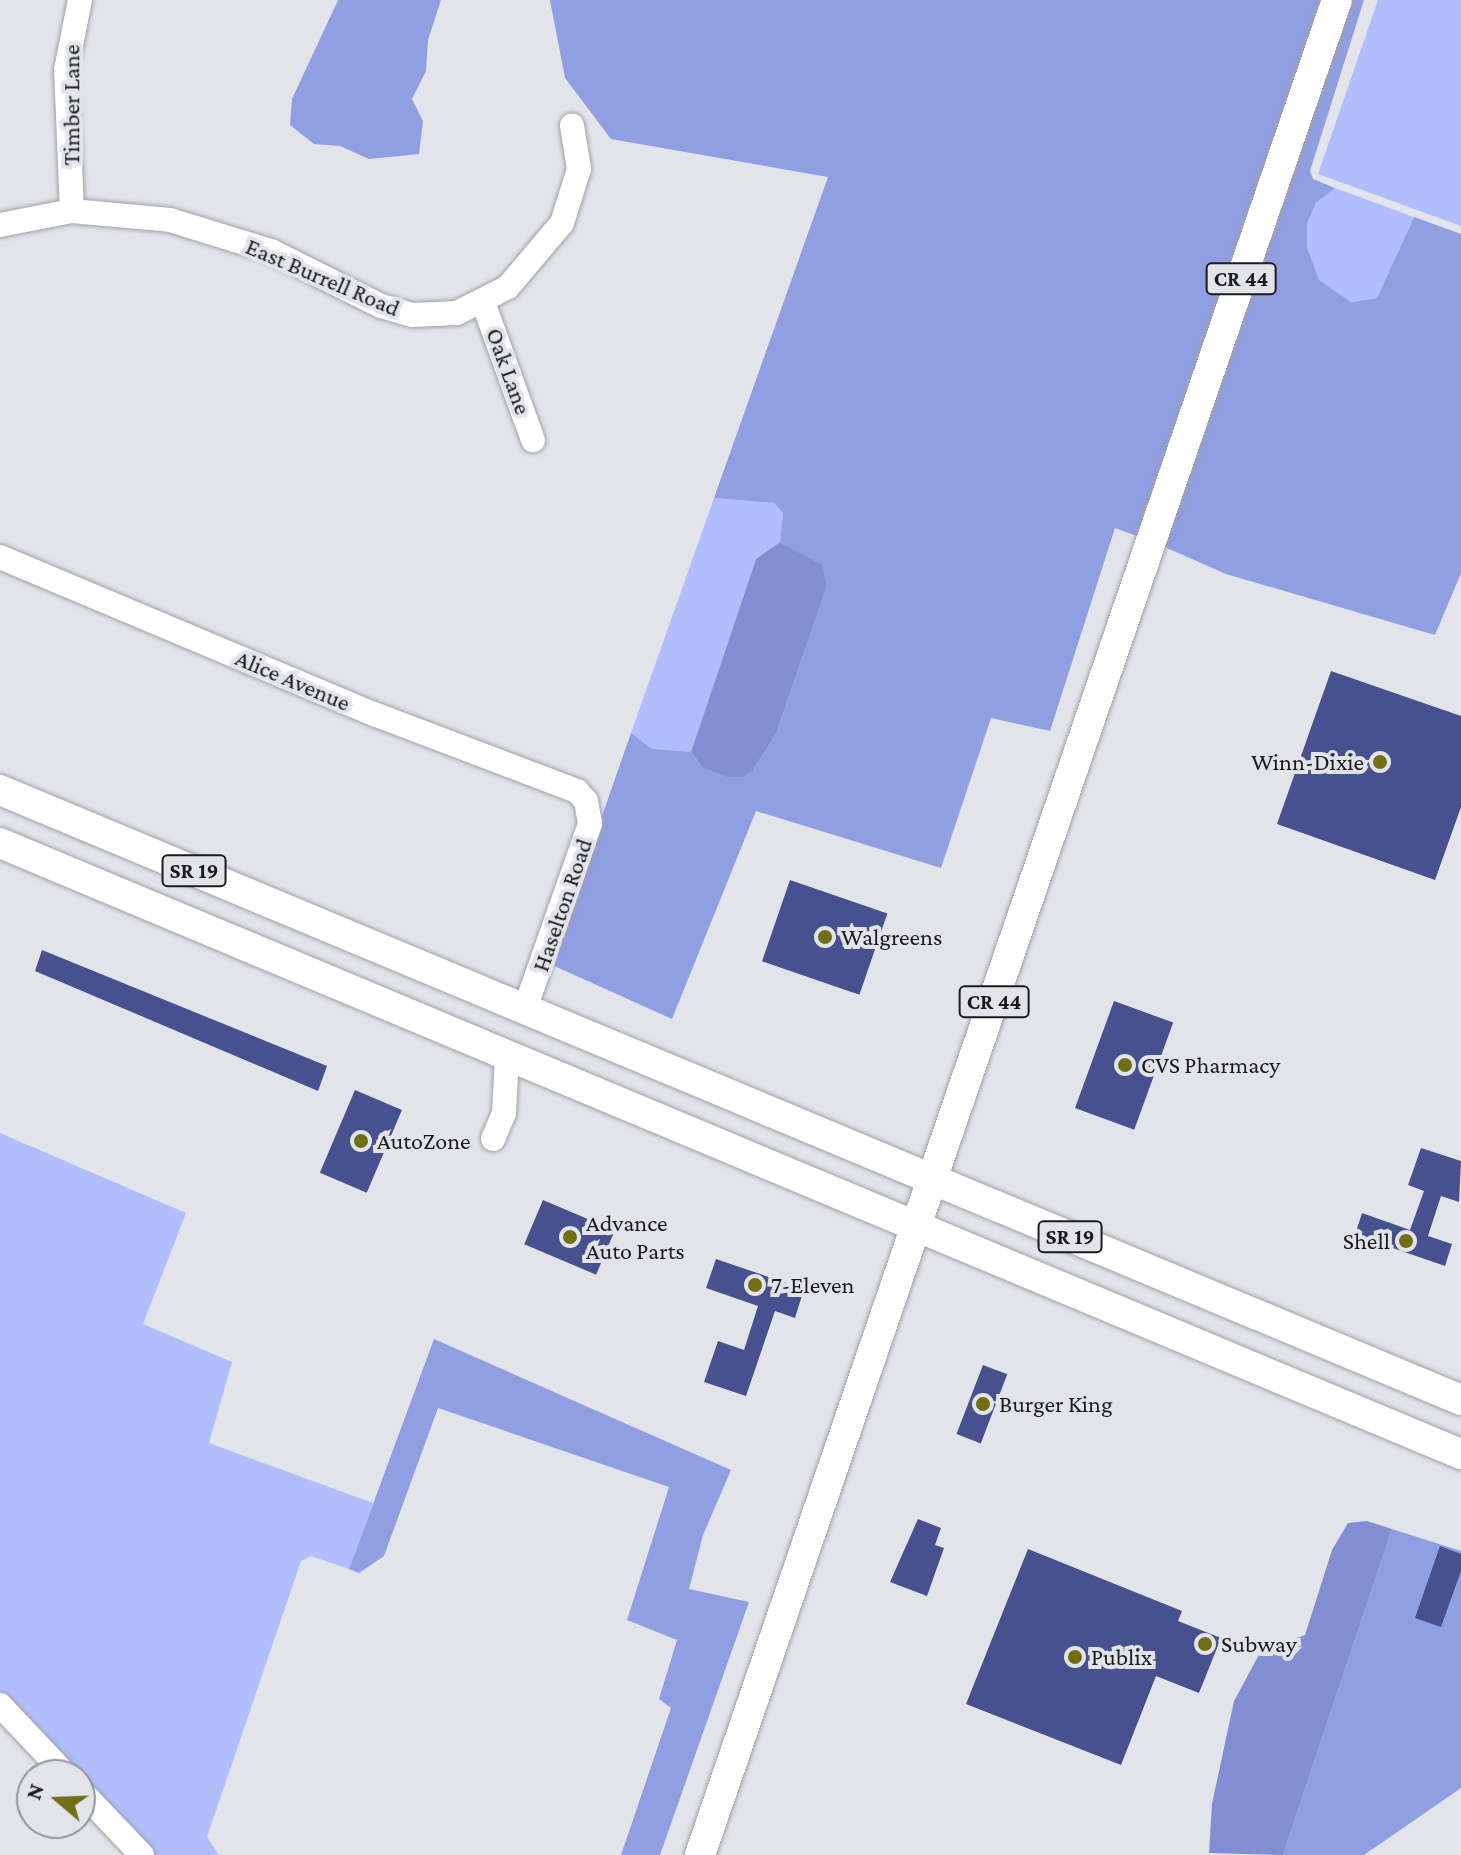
<!DOCTYPE html>
<style>
body{margin:0}
#map{position:relative;width:1461px;height:1855px;overflow:hidden;background:#e2e4ea;font-family:"Crimson Pro",serif}
div>[style]{position:absolute}
.green>*{inset:0;background:#b0befe}
.forest>*{inset:0;background:#909ee2}
.water>*{inset:0;background:#818ed1}
.building>*{inset:0;background:#47518f;transform-origin:0 0}
.roads{filter:drop-shadow(0 0 2px #a1a2a8) drop-shadow(0 0 2px #a1a2a8)}
.minor>*{height:24px;margin:-12px;padding:0 12px;transform-origin:12px;border-radius:12px;background:#fff}
.major>*{height:30px;margin:-15px;padding:0 15px;transform-origin:15px;border-radius:15px;background:#fff}
.dots>*{width:22px;height:22px;translate:-50% -50%;box-sizing:border-box;border:4px solid #e2e4ea;border-radius:50%}
span{translate:-50% -50%;white-space:nowrap;text-align:center;line-height:1.15;-webkit-text-stroke:8px #e2e4ea;paint-order:stroke}
.shield-label span{padding:2px 6px;background:#e2e4ea;border:2px solid;border-radius:6px;-webkit-text-stroke-width:0}
.shield-label{font-size:22px;color:#1b1b1e;font-weight:700}
.street-label{font-size:24px;color:#1b1b1e}
.poi-label{font-size:24px;color:#1b1b1e}
.right{translate:-100% -50%;text-align:right}
.left{translate:0 -50%;text-align:left}
.north{position:absolute;left:16px;top:1759px;width:80px;height:80px;box-sizing:border-box;background:#e2e4ea;border:2px solid #929498;border-radius:50%;rotate:289deg;font-size:22px;font-weight:700;line-height:32px;text-align:center;color:#1b1b1e}
.north::after{content:'';display:block;margin:auto;width:28px;height:36px;background:#6f7014;clip-path:polygon(50% 0,100% 100%,50% 72%,0 100%)}
</style>
<div id="map">
<div class="green">
<i style="clip-path:polygon(1378px 0,1461px 0,1461px 226px,1318px 174px)"></i>
<i style="clip-path:polygon(1335px 188px,1414px 217px,1377px 298px,1350px 302px,1319px 280px,1307px 247px,1307px 224px,1316px 203px)"></i>
<i style="clip-path:polygon(714px 498px,774px 503px,783px 513px,780px 542px,756px 559px,691px 752px,678px 754px,652px 749px,631px 733px)"></i>
<i style="clip-path:polygon(0 1133px,186px 1213px,143px 1324px,232px 1362px,209px 1443px,373px 1503px,349px 1569px,311px 1556px,301px 1561px,207px 1837px,219px 1855px,154px 1855px,0 1692px)"></i>
</div>
<div class="forest">
<i style="clip-path:polygon(338px 0,441px 0,428px 40px,426px 71px,412px 99px,423px 121px,419px 154px,369px 159px,340px 146px,314px 144px,290px 125px,292px 99px)"></i>
<i style="clip-path:polygon(550px 0,1327px 0,1142px 538px,1115px 528px,1050px 731px,991px 718px,941px 868px,756px 811px,672px 1019px,550px 964px,631px 733px,652px 749px,691px 752px,702px 767px,753px 770px,776px 734px,827px 586px,821px 565px,780px 542px,783px 513px,774px 503px,714px 498px,828px 177px,611px 139px,565px 78px)"></i>
<i style="clip-path:polygon(1347px 0,1364px 0,1310px 171px,1313px 179px,1335px 188px,1316px 203px,1307px 224px,1307px 247px,1319px 280px,1351px 302px,1377px 298px,1414px 217px,1461px 234px,1461px 573px,1435px 635px,1226px 574px,1160px 545px)"></i>
<i style="clip-path:polygon(434px 1339px,731px 1470px,703px 1535px,689px 1589px,749px 1602px,660px 1855px,621px 1855px,671px 1708px,659px 1699px,677px 1640px,627px 1620px,669px 1487px,438px 1408px,384px 1556px,359px 1573px,349px 1569px)"></i>
<i style="clip-path:polygon(1392px 1529px,1461px 1551px,1461px 1788px,1364px 1855px,1283px 1855px)"></i>
</div>
<div class="water">
<i style="clip-path:polygon(780px 542px,822px 565px,827px 586px,776px 734px,753px 770px,744px 777px,728px 777px,702px 767px,691px 752px,756px 559px)"></i>
<i style="clip-path:polygon(1367px 1521px,1392px 1529px,1283px 1855px,1209px 1853px,1212px 1804px,1234px 1701px,1261px 1651px,1305px 1635px,1332px 1550px,1348px 1523px)"></i>
</div>
<div class="building">
<i style="clip-path:polygon(1331px 671px,1461px 716px,1461px 807px,1435px 880px,1277px 824px)"></i>
<i style="left:790px;top:880px;width:103px;height:86px;rotate:19deg"></i>
<i style="clip-path:polygon(42px 950px,327px 1066px,318px 1091px,35px 971px)"></i>
<i style="left:1114px;top:1001px;width:63px;height:114px;rotate:20deg"></i>
<i style="left:355px;top:1090px;width:51px;height:90px;rotate:23deg"></i>
<i style="clip-path:polygon(1421px 1148px,1461px 1161px,1459px 1202px,1441px 1196px,1428px 1236px,1452px 1244px,1445px 1266px,1355px 1235px,1362px 1213px,1410px 1230px,1424px 1191px,1408px 1185px)"></i>
<i style="left:543px;top:1200px;width:78px;height:48px;rotate:23deg"></i>
<i style="clip-path:polygon(716px 1259px,804px 1289px,795px 1318px,775px 1311px,746px 1396px,704px 1382px,718px 1341px,744px 1350px,758px 1306px,706px 1288px)"></i>
<i style="left:983px;top:1365px;width:26px;height:74px;rotate:21deg"></i>
<i style="clip-path:polygon(918px 1519px,941px 1528px,935px 1545px,944px 1548px,927px 1596px,890px 1582px)"></i>
<i style="clip-path:polygon(1440px 1546px,1461px 1554px,1461px 1571px,1441px 1627px,1415px 1618px)"></i>
<i style="clip-path:polygon(1028px 1549px,1182px 1611px,1178px 1621px,1221px 1638px,1199px 1693px,1156px 1676px,1121px 1765px,966px 1704px)"></i>
</div>
<div class="roads">
<div class="minor">
<i style="left:72px;top:211px;width:141px;rotate:-92.4deg"></i>
<i style="left:66px;top:70px;width:71px;rotate:-78.7deg"></i>
<i style="left:0;top:225px;width:73px;rotate:-11deg"></i>
<i style="left:72px;top:211px;width:98px;rotate:5.2deg"></i>
<i style="left:170px;top:220px;width:106px;rotate:17.1deg"></i>
<i style="left:271px;top:251px;width:123px;rotate:26.6deg"></i>
<i style="left:381px;top:306px;width:33px;rotate:16deg"></i>
<i style="left:413px;top:315px;width:44px;rotate:-2.6deg"></i>
<i style="left:457px;top:313px;width:57px;rotate:-27deg"></i>
<i style="left:508px;top:287px;width:84px;rotate:-49.8deg"></i>
<i style="left:562px;top:223px;width:57px;rotate:-72.5deg"></i>
<i style="left:579px;top:169px;width:44px;rotate:-99.2deg"></i>
<i style="left:483px;top:302px;width:147px;rotate:70.1deg"></i>
<i style="left:0;top:557px;width:406px;rotate:22.8deg"></i>
<i style="left:374px;top:714px;width:217px;rotate:20.8deg"></i>
<i style="left:577px;top:791px;width:13px;rotate:48deg"></i>
<i style="left:586px;top:801px;width:23px;rotate:80deg"></i>
<i style="left:590px;top:824px;width:196px;rotate:109.4deg"></i>
<i style="left:493px;top:1139px;width:28px;rotate:-67deg"></i>
<i style="left:504px;top:1113px;width:58px;rotate:-87deg"></i>
<i style="left:0;top:1705px;width:96px;rotate:46.7deg"></i>
<i style="left:80px;top:1790px;width:90px;rotate:46.4deg"></i>
</div>
<div class="major">
<i style="left:0;top:790px;width:1583px;rotate:22.66deg"></i>
<i style="left:0;top:843px;width:1584px;rotate:22.7deg"></i>
<i style="left:700px;top:1855px;width:1961px;rotate:-71.05deg"></i>
</div>
</div>
<div class="dots">
<i style="left:1380px;top:762px;background:#6f7014"></i>
<i style="left:825px;top:937px;background:#6f7014"></i>
<i style="left:1125px;top:1065px;background:#6f7014"></i>
<i style="left:361px;top:1141px;background:#6f7014"></i>
<i style="left:570px;top:1237px;background:#6f7014"></i>
<i style="left:1406px;top:1241px;background:#6f7014"></i>
<i style="left:755px;top:1285px;background:#6f7014"></i>
<i style="left:983px;top:1404px;background:#6f7014"></i>
<i style="left:1205px;top:1644px;background:#6f7014"></i>
<i style="left:1075px;top:1657px;background:#6f7014"></i>
</div>
<div class="shield-label">
<span style="left:1241px;top:279px">CR 44</span>
<span style="left:194px;top:871px">SR 19</span>
<span style="left:994px;top:1002px">CR 44</span>
<span style="left:1070px;top:1237px">SR 19</span>
</div>
<div class="street-label">
<span style="left:71px;top:105px;rotate:-90deg">Timber Lane</span>
<span style="left:323px;top:277px;rotate:23deg">East Burrell Road</span>
<span style="left:509px;top:371px;rotate:70deg">Oak Lane</span>
<span style="left:293px;top:680px;rotate:23deg">Alice Avenue</span>
<span style="left:562px;top:905px;rotate:-71deg">Haselton Road</span>
</div>
<div class="poi-label">
<span class="right" style="left:1364px;top:762px">Winn-Dixie</span>
<span class="left" style="left:841px;top:937px">Walgreens</span>
<span class="left" style="left:1141px;top:1065px">CVS Pharmacy</span>
<span class="left" style="left:377px;top:1141px">AutoZone</span>
<span class="left" style="left:586px;top:1237px">Advance<br>Auto Parts</span>
<span class="right" style="left:1390px;top:1241px">Shell</span>
<span class="left" style="left:771px;top:1285px">7-Eleven</span>
<span class="left" style="left:999px;top:1404px">Burger King</span>
<span class="left" style="left:1221px;top:1644px">Subway</span>
<span class="left" style="left:1091px;top:1657px">Publix</span>
</div>
<div class="north">N</div>
</div>
